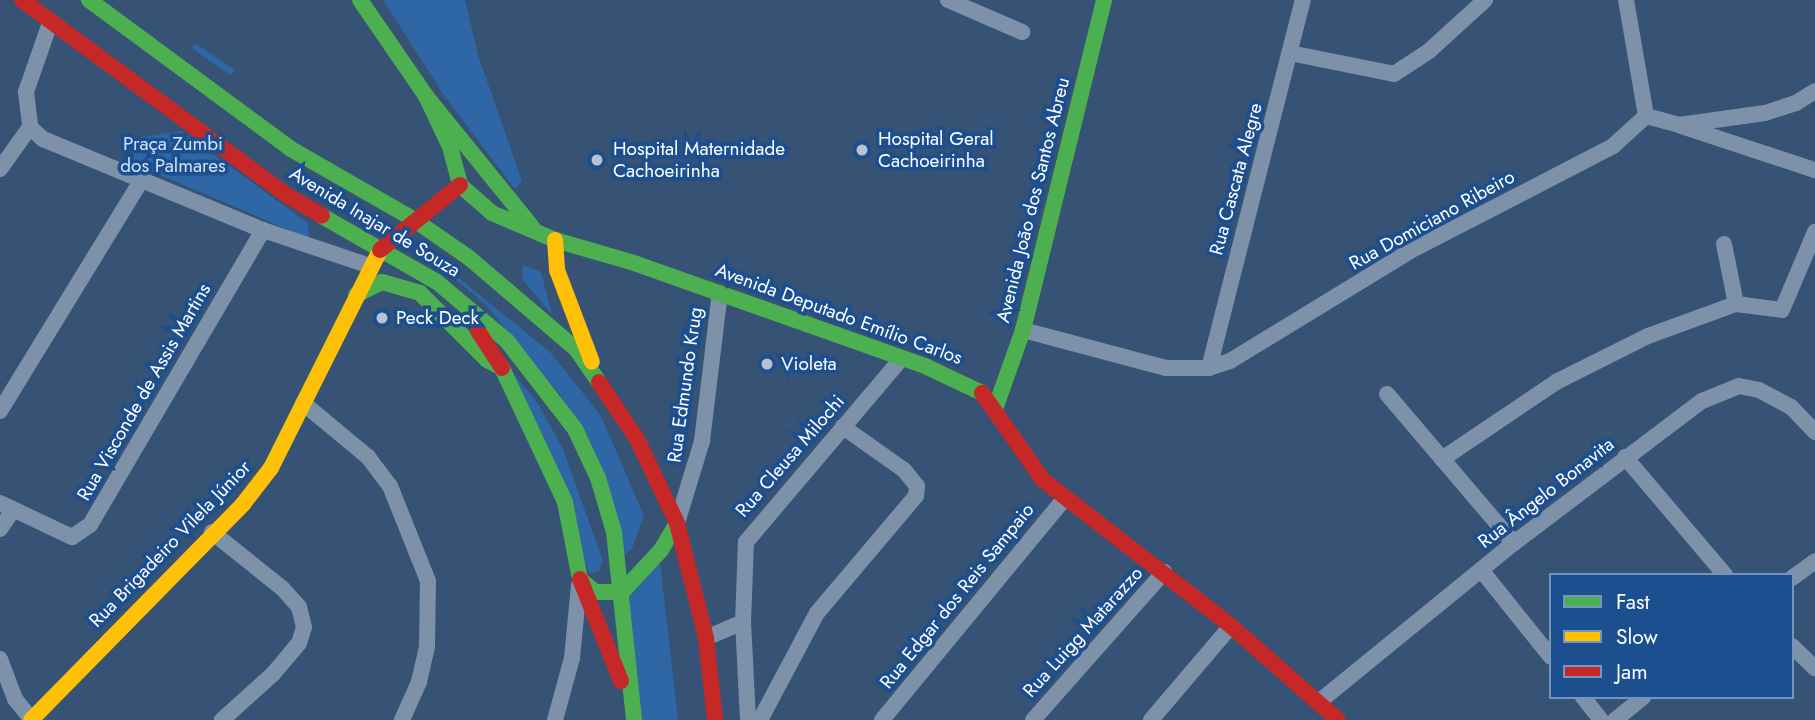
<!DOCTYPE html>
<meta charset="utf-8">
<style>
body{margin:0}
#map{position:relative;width:1815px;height:720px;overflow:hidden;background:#365274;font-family:Jost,sans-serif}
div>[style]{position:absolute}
.green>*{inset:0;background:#2f66a5}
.street>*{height:16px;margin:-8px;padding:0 8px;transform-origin:8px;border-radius:8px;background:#7d92a8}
.fast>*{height:16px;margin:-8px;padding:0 8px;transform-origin:8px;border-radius:8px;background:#4caf50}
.slow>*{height:16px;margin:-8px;padding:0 8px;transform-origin:8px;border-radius:8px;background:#ffc107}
.jam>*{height:16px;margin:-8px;padding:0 8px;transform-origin:8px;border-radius:8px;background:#c62828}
.dots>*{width:19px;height:19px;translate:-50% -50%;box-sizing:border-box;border:4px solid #1b4f8f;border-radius:50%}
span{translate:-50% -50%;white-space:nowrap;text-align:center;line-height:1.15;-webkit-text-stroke:7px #1b4f8f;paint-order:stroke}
.poi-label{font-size:19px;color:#fff}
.left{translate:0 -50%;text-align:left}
.park-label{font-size:19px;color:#cfe3fa}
.street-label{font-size:19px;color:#fff}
.legend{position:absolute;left:1549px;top:573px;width:245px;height:126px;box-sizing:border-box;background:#1b4f8f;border:2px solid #7695bc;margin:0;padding:9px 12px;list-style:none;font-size:21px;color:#fff}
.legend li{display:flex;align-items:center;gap:14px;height:35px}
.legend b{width:35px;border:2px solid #7695bc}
</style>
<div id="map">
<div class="green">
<i style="clip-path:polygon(383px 0,465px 0,478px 55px,522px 181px,515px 189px,445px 97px)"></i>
<i style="clip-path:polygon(196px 44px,235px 70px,230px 75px,192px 48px)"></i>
<i style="clip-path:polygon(181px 131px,308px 223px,309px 239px,126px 160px,143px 137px)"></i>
<i style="clip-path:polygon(523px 265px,541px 272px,552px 315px,522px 279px)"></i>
<i style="clip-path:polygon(450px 271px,551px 353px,601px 416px,644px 516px,632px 548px,623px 556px,560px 395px,484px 303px,448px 274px)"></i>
<i style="clip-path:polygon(500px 357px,539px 405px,563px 449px,603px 561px,599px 571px,590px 574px)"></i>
<i style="clip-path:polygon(659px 554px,678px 720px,642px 720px,627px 596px)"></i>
</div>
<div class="street">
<i style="left:948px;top:0;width:81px;rotate:23.4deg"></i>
<i style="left:1626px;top:0;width:118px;rotate:80.2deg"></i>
<i style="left:50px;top:23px;width:73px;rotate:109.2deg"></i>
<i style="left:26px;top:92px;width:35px;rotate:83deg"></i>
<i style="left:30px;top:127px;width:18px;rotate:43deg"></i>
<i style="left:43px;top:139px;width:238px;rotate:22.5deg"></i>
<i style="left:263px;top:230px;width:113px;rotate:18.6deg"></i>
<i style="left:1290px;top:53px;width:106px;rotate:11.4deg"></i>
<i style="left:1394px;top:74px;width:42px;rotate:-33.3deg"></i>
<i style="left:1429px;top:51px;width:76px;rotate:-42.3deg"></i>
<i style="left:1646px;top:116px;width:34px;rotate:15deg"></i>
<i style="left:1679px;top:125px;width:87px;rotate:-7.9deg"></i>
<i style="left:1765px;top:113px;width:33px;rotate:-18deg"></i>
<i style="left:1796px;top:103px;width:22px;rotate:-32deg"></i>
<i style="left:1681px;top:126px;width:141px;rotate:18.2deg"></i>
<i style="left:0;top:169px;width:52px;rotate:-54.5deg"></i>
<i style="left:1724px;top:244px;width:61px;rotate:78.7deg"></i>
<i style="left:1023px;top:330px;width:148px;rotate:14.9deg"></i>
<i style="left:1166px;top:368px;width:43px"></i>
<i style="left:1209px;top:368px;width:22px;rotate:-18deg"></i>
<i style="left:1230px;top:361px;width:211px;rotate:-31.4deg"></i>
<i style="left:1410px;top:251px;width:229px;rotate:-27.3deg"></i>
<i style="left:1613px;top:146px;width:45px;rotate:-42.3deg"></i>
<i style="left:1209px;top:368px;width:380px;rotate:-75.7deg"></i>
<i style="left:1387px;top:394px;width:196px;rotate:49.6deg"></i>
<i style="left:303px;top:403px;width:85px;rotate:39.7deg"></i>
<i style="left:368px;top:457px;width:36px;rotate:53deg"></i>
<i style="left:390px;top:486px;width:102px;rotate:68.2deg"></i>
<i style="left:428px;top:581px;width:66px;rotate:90.9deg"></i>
<i style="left:427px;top:647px;width:36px;rotate:103deg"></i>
<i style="left:419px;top:682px;width:42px;rotate:114.1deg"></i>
<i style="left:0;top:411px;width:272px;rotate:-58.5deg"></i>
<i style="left:1625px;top:457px;width:155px;rotate:49.7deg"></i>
<i style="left:1442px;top:459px;width:138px;rotate:-34deg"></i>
<i style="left:1556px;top:382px;width:103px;rotate:-26.6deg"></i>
<i style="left:1648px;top:336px;width:94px;rotate:-20deg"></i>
<i style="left:1736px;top:304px;width:46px;rotate:7.4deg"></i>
<i style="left:1782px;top:310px;width:85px;rotate:-67.1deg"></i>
<i style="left:0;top:503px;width:80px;rotate:25.3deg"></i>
<i style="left:72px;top:537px;width:22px;rotate:-34deg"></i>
<i style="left:90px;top:525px;width:342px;rotate:-59.6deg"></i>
<i style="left:677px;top:523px;width:86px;rotate:-73deg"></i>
<i style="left:702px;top:441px;width:149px;rotate:-83.1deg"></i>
<i style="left:0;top:529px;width:23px;rotate:-56deg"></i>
<i style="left:212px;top:532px;width:90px;rotate:38.7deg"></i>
<i style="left:282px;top:588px;width:25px;rotate:48deg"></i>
<i style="left:299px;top:607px;width:21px;rotate:76deg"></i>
<i style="left:304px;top:627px;width:17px;rotate:107deg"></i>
<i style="left:299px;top:643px;width:40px;rotate:130deg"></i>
<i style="left:273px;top:674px;width:69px;rotate:138deg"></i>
<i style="left:1482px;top:571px;width:110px;rotate:51.3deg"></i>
<i style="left:1792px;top:578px;width:29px;rotate:-36deg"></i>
<i style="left:706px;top:638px;width:40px;rotate:-23.4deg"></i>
<i style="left:1792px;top:646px;width:32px;rotate:44deg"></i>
<i style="left:0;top:659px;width:43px;rotate:69.4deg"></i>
<i style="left:15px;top:699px;width:26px;rotate:51deg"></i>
<i style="left:1583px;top:697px;width:29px;rotate:52deg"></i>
<i style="left:1320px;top:701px;width:250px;rotate:-39.2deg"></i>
<i style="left:1514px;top:543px;width:236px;rotate:-37.1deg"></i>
<i style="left:1702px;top:401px;width:40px;rotate:-22deg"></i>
<i style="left:1739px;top:386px;width:20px;rotate:11deg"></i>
<i style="left:1759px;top:390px;width:36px;rotate:28deg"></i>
<i style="left:1791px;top:407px;width:35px;rotate:46deg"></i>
<i style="left:555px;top:720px;width:64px;rotate:-74.7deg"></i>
<i style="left:572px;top:658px;width:73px;rotate:-84.5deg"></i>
<i style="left:748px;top:720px;width:98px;rotate:-92.9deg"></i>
<i style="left:743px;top:622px;width:80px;rotate:-87.9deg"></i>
<i style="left:746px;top:542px;width:241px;rotate:-49.7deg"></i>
<i style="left:760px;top:720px;width:121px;rotate:-62deg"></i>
<i style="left:817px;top:613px;width:153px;rotate:-49.8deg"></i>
<i style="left:916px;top:496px;width:10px;rotate:-84deg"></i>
<i style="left:917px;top:486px;width:21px;rotate:-129deg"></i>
<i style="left:904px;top:470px;width:75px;rotate:-144.8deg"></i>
<i style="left:882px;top:720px;width:286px;rotate:-50.5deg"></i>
<i style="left:1033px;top:720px;width:198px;rotate:-48.5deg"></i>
<i style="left:1151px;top:720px;width:123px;rotate:-49.6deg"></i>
<i style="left:1615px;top:720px;width:36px;rotate:-39deg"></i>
</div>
<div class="fast">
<i style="left:89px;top:0;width:251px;rotate:36.4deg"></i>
<i style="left:291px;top:149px;width:141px;rotate:29.8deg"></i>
<i style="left:413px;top:219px;width:67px;rotate:34.6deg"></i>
<i style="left:468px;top:257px;width:142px;rotate:40.4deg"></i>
<i style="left:576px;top:349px;width:40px;rotate:55.1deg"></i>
<i style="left:360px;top:0;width:116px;rotate:55.5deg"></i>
<i style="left:426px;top:96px;width:169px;rotate:51deg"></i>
<i style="left:426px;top:96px;width:56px;rotate:64.8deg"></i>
<i style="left:450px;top:147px;width:39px;rotate:75deg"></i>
<i style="left:460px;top:185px;width:43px;rotate:41.2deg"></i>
<i style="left:492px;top:213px;width:69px;rotate:23.2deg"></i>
<i style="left:555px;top:240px;width:82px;rotate:16.2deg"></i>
<i style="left:634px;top:263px;width:311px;rotate:19.5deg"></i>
<i style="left:927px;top:367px;width:61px;rotate:25.3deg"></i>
<i style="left:322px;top:216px;width:133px;rotate:29.9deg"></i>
<i style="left:437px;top:282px;width:92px;rotate:40.1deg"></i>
<i style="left:507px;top:341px;width:111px;rotate:52.3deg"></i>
<i style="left:575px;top:429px;width:54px;rotate:64.9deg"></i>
<i style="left:598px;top:478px;width:56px;rotate:73.5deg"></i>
<i style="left:614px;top:532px;width:189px;rotate:83.9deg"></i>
<i style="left:356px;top:295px;width:29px;rotate:-27deg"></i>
<i style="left:382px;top:282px;width:40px;rotate:16deg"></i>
<i style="left:420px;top:293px;width:95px;rotate:45deg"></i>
<i style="left:487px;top:360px;width:17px;rotate:28deg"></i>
<i style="left:502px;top:368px;width:148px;rotate:64.8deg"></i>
<i style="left:565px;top:502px;width:78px;rotate:79deg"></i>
<i style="left:580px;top:579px;width:20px;rotate:41deg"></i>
<i style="left:595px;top:592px;width:27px"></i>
<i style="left:995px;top:409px;width:84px;rotate:-70.5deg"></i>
<i style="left:1023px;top:330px;width:340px;rotate:-76.2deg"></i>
<i style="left:622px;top:592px;width:57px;rotate:-47.1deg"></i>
<i style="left:661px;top:550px;width:31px;rotate:-59deg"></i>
</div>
<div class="slow">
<i style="left:555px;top:240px;width:30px;rotate:86deg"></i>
<i style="left:557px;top:270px;width:98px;rotate:69.2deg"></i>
<i style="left:31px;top:720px;width:303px;rotate:-45.5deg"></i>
<i style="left:243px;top:504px;width:46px;rotate:-52.1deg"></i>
<i style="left:271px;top:468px;width:244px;rotate:-63.4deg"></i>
</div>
<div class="jam">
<i style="left:22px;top:0;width:330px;rotate:36.4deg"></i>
<i style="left:288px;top:196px;width:39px;rotate:30deg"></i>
<i style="left:380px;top:250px;width:103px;rotate:-39.1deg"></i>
<i style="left:478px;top:331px;width:44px;rotate:57deg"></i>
<i style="left:599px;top:382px;width:69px;rotate:56.3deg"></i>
<i style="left:637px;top:439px;width:93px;rotate:64.5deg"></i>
<i style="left:677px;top:523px;width:119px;rotate:75.8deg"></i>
<i style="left:706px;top:638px;width:82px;rotate:83.7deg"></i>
<i style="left:982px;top:393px;width:106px;rotate:55deg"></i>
<i style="left:1043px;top:480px;width:238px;rotate:37.8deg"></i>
<i style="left:1231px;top:626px;width:142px;rotate:41.3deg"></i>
<i style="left:580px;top:579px;width:110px;rotate:68.1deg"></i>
</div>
<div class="dots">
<i style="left:862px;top:150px;background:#b9c2ce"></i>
<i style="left:597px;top:160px;background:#b9c2ce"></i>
<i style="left:382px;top:318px;background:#b9c2ce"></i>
<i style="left:767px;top:364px;background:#b9c2ce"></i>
</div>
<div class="poi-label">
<span class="left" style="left:878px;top:150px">Hospital Geral<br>Cachoeirinha</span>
<span class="left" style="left:613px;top:160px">Hospital Maternidade<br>Cachoeirinha</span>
<span class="left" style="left:396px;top:318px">Peck Deck</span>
<span class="left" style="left:781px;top:364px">Violeta</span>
</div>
<div class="park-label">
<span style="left:173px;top:155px">Praça Zumbi<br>dos Palmares</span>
</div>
<div class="street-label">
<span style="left:1236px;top:179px;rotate:-75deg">Rua Cascata Alegre</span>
<span style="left:1033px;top:200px;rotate:-76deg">Avenida João dos Santos Abreu</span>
<span style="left:1432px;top:220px;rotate:-29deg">Rua Domiciano Ribeiro</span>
<span style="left:375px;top:222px;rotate:31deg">Avenida Inajar de Souza</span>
<span style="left:839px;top:314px;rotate:20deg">Avenida Deputado Emílio Carlos</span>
<span style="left:685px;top:385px;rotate:-82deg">Rua Edmundo Krug</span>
<span style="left:144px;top:392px;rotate:-60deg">Rua Visconde de Assis Martins</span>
<span style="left:790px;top:456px;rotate:-49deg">Rua Cleusa Milochi</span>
<span style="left:1546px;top:493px;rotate:-38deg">Rua Ângelo Bonavita</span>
<span style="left:170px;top:544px;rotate:-46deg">Rua Brigadeiro Vilela Júnior</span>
<span style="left:957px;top:596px;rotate:-51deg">Rua Edgar dos Reis Sampaio</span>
<span style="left:1083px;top:632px;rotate:-48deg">Rua Luigg Matarazzo</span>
</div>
<ul class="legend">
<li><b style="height:9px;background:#4caf50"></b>Fast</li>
<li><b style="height:9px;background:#ffc107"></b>Slow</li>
<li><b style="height:9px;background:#c62828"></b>Jam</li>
</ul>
</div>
